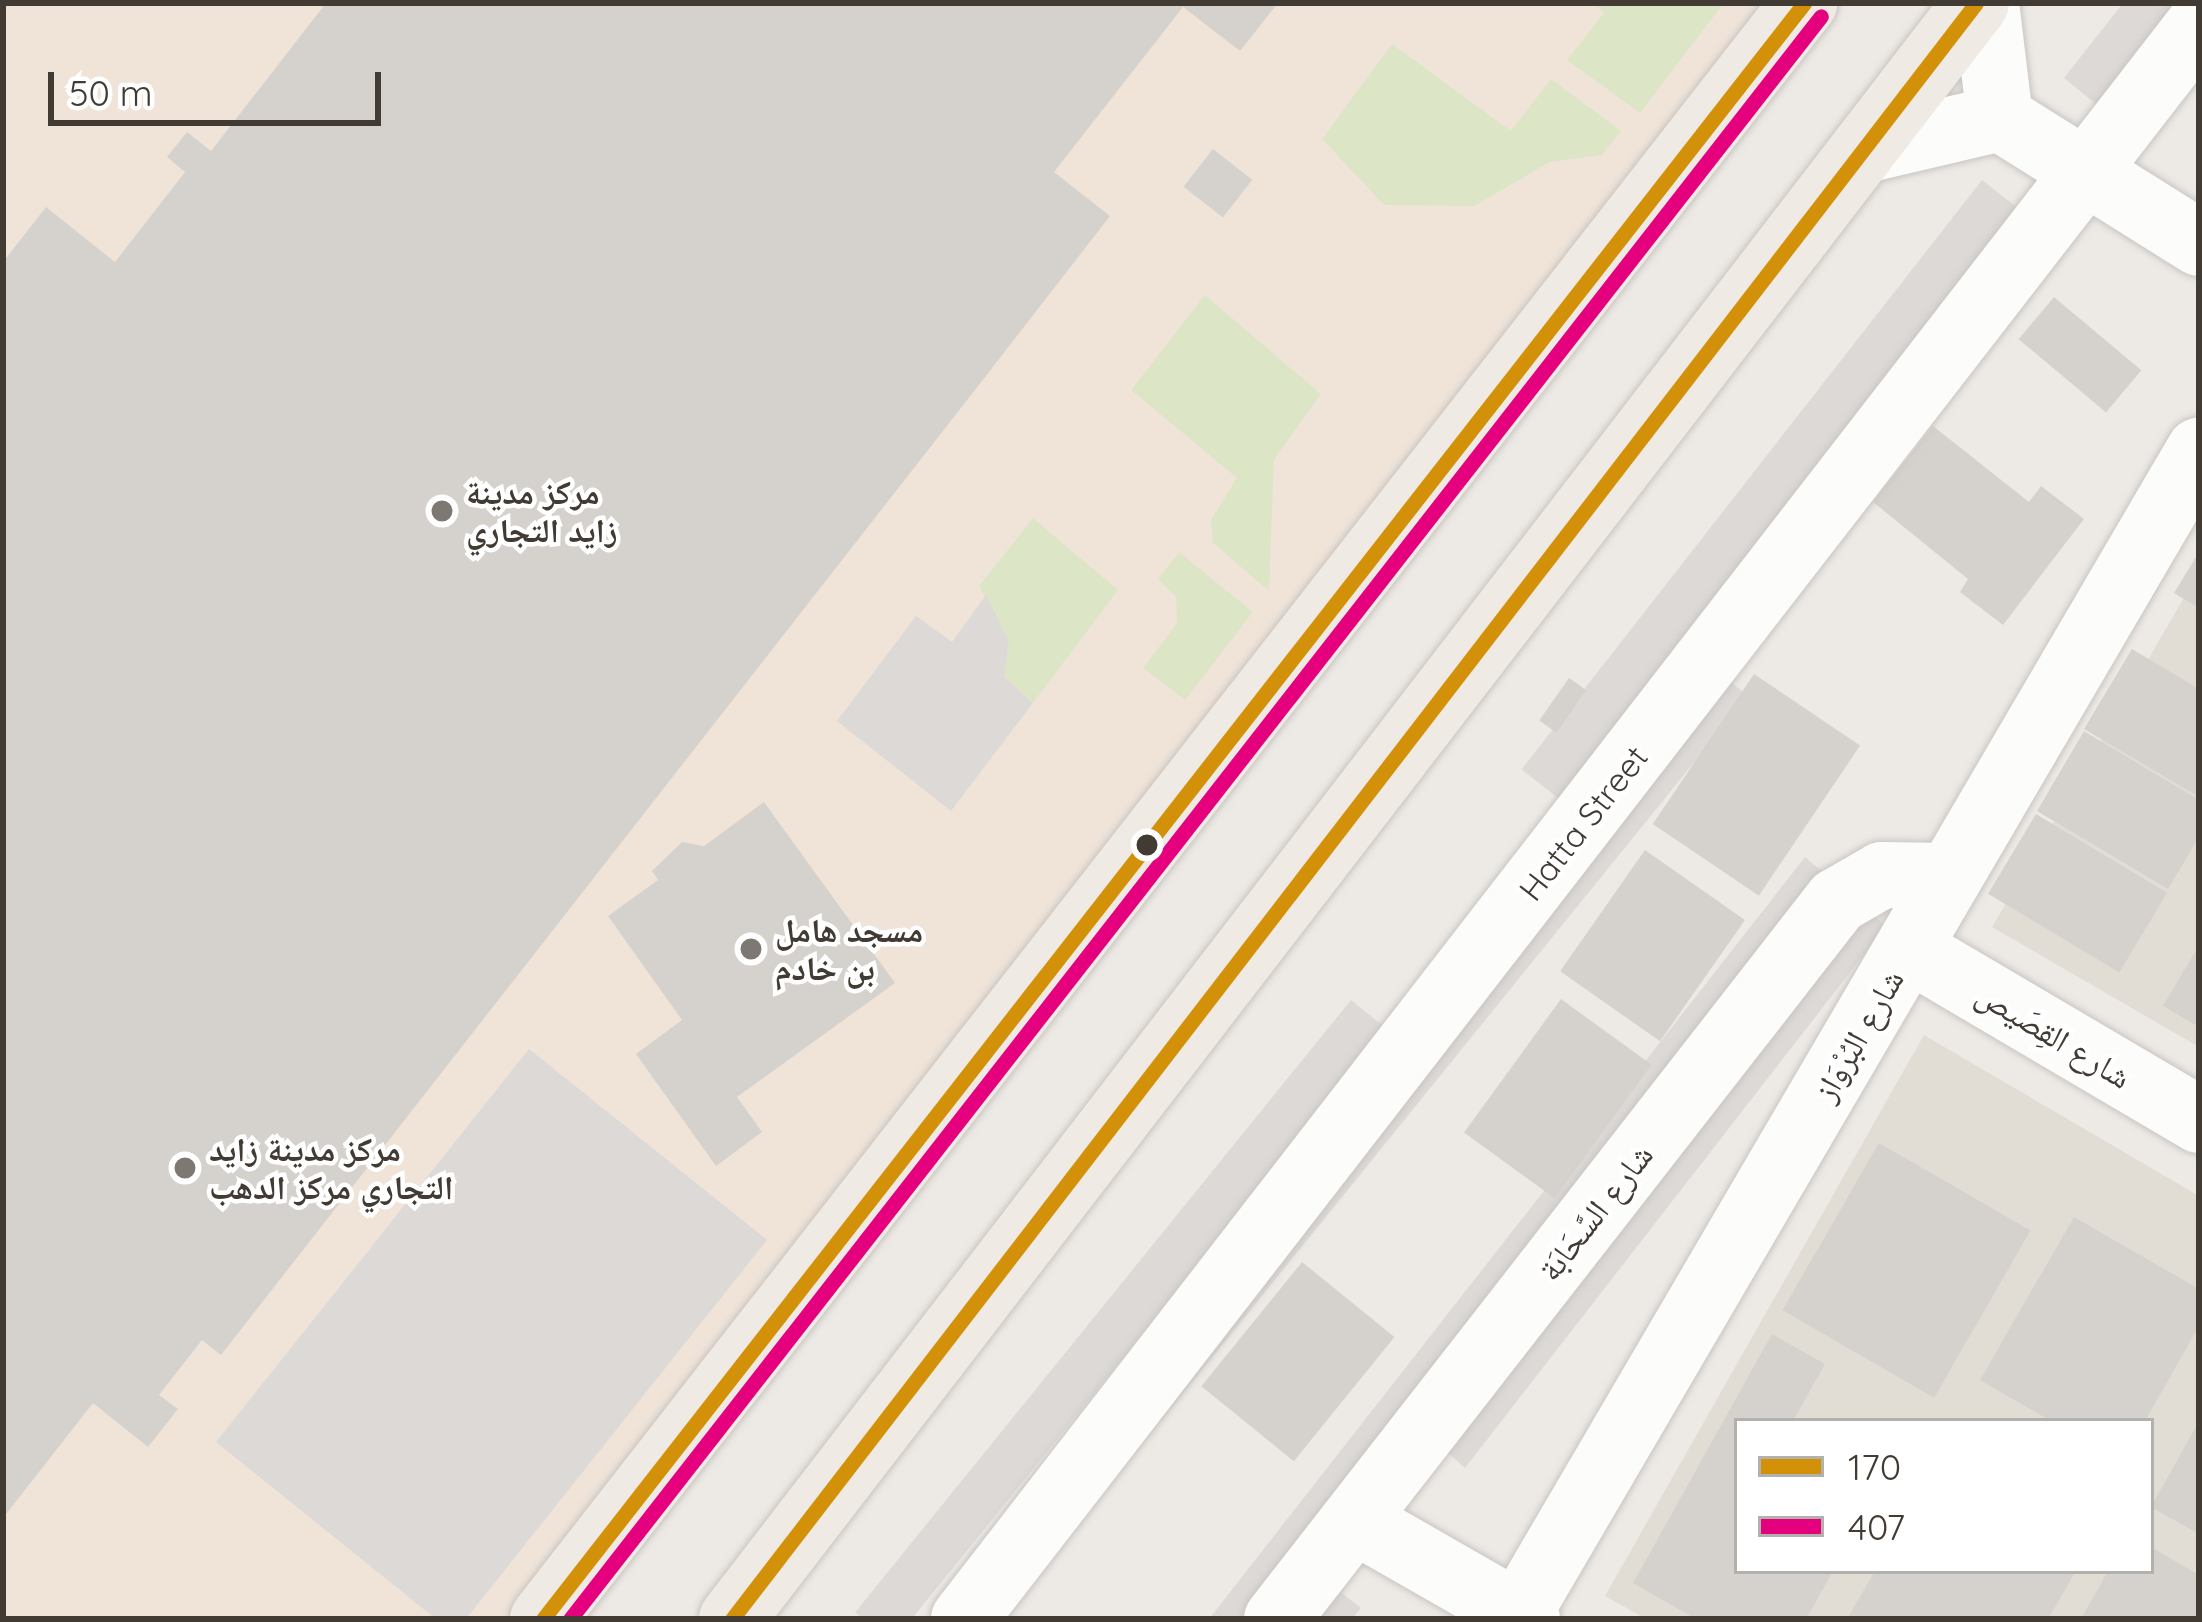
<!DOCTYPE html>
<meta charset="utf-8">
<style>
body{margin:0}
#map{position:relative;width:2202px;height:1622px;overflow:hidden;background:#edeae6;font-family:Quicksand,"Noto Naskh Arabic",sans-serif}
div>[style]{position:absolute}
.residential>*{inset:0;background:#e1dcd4}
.commercial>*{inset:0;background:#f0e4d9}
.green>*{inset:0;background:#dce6c7}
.parking>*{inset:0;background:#dcd9d6;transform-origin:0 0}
.building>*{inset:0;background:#d5d2cd;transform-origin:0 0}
.roads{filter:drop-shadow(0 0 3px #c9c6c2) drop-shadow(0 0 3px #c9c6c2)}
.minor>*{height:66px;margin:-33px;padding:0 33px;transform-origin:33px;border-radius:33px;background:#fcfcfb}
.major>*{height:66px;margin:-33px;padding:0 33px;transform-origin:33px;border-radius:33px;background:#efeae3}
.bus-1>*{height:15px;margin:-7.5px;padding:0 7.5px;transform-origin:7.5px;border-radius:7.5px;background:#d3910a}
.bus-2>*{height:15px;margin:-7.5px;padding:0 7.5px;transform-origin:7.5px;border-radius:7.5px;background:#e5007d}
.dots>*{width:33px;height:33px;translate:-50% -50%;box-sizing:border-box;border:6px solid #fff;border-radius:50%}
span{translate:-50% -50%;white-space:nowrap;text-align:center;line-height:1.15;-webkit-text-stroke:9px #fff;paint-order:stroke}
.poi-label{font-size:33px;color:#423b34;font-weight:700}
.left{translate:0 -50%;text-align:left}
.street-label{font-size:33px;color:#423b34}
.frame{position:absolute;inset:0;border:6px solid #423b34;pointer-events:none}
.legend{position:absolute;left:1734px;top:1418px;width:420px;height:156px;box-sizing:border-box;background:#fff;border:3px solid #b3b1ae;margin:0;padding:15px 21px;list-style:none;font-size:36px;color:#423b34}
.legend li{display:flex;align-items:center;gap:24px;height:60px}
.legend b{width:60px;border:3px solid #b3b1ae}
.scale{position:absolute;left:48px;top:72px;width:333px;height:54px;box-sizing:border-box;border:6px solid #423b34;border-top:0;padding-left:15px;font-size:36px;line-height:42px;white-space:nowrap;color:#423b34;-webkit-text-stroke:9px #fff;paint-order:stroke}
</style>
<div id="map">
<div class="residential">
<i style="clip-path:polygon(2199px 572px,2199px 1047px,1992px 927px)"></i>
<i style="clip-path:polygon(evenodd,1924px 1035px,2199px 1196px,2199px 1619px,1646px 1619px,1605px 1596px,1924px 1035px,1737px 1421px,2151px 1421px,2151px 1571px,1737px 1571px,1737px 1421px)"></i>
</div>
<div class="commercial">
<i style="clip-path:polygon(3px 3px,1774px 3px,511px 1619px,3px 1619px)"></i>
</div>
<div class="green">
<i style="clip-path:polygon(1592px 3px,1724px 3px,1640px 113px,1567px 60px,1604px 13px)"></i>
<i style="clip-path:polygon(1392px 44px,1511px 131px,1551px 79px,1621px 131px,1602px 155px,1550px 162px,1474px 206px,1384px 205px,1322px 139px)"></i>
<i style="clip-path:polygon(1205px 295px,1321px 394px,1274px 460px,1269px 591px,1213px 543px,1211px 520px,1237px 478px,1131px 390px)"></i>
<i style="clip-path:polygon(1033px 518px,1118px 590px,1033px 703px,1004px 677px,1009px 642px,979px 586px)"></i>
<i style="clip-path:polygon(1179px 552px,1253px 612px,1185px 700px,1143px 668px,1177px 623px,1176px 597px,1158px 579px)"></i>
</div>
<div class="parking">
<i style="clip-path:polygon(2123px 3px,2177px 3px,2097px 105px,2064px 78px)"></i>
<i style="left:1982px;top:180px;width:47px;height:748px;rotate:38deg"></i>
<i style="clip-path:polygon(986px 595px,1009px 642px,1004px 677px,1033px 703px,951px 811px,837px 721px,916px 616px,952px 642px)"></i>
<i style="left:1716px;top:670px;width:41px;height:1206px;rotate:39deg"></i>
<i style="clip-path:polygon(1805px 857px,1886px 926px,1465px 1468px,1439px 1445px,1329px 1583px,1361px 1608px,1352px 1619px,1209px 1619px)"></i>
<i style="left:1351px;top:1000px;width:48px;height:788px;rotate:39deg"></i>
<i style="clip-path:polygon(529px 1049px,767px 1240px,466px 1619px,436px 1619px,216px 1442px)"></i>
</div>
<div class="building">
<i style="clip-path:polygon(326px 3px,1278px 3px,1240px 51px,1183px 7px,1054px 172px,1110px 216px,982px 381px,221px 1355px,202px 1340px,159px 1395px,178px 1409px,148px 1447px,93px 1403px,3px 1518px,3px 262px,46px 207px,115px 262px,185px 172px,167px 157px,187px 132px,211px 151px)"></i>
<i style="left:1213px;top:149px;width:50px;height:48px;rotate:38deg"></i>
<i style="left:2054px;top:297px;width:114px;height:55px;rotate:40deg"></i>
<i style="clip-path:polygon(1933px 426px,2029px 502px,2041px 486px,2084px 519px,2003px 625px,1960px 592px,1968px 579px,1873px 502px)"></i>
<i style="clip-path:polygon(2199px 552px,2199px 608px,2174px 593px)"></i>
<i style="clip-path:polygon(2132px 649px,2199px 689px,2199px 797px,2084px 729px)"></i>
<i style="left:1754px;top:674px;width:128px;height:181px;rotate:34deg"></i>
<i style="left:1569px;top:678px;width:21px;height:52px;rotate:35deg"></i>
<i style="clip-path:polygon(2084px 731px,2199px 800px,2199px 837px,2168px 889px,2037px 811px)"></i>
<i style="clip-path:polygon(764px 802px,895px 983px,737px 1097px,762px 1132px,716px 1166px,636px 1054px,682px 1020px,608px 916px,658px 880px,652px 871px,682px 842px,704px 846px)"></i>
<i style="left:2036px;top:814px;width:153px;height:93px;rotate:31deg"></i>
<i style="left:1645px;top:850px;width:122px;height:148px;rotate:35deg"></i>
<i style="clip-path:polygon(2199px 945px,2199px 1027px,2163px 1006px)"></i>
<i style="left:1561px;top:999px;width:112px;height:165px;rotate:36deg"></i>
<i style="left:1879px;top:1143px;width:175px;height:193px;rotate:30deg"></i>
<i style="clip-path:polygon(2074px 1217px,2199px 1289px,2199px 1326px,2145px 1421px,2051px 1421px,1980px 1380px)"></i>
<i style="left:1302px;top:1262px;width:119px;height:160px;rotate:39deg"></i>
<i style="clip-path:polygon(1772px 1334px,1825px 1364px,1793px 1421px,1737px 1421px,1737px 1571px,1833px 1571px,1806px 1619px,1696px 1619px,1633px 1583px)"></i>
<i style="clip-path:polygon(2199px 1421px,2199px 1534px,2151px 1507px)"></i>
<i style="clip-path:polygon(2151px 1547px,2199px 1575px,2199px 1619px,2081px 1619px,2108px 1571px,2151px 1571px)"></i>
<i style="clip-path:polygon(1875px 1571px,2076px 1571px,2048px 1619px,1847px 1619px)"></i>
</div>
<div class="roads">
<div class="minor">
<i style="left:1986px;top:3px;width:116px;rotate:83.1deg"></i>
<i style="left:2000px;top:118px;width:235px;rotate:32.1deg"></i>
<i style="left:1864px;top:150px;width:140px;rotate:-13.2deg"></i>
<i style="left:1909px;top:949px;width:337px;rotate:30.5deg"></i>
<i style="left:1356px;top:1521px;width:197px;rotate:29.8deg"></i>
<i style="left:964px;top:1619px;width:2016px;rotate:-52.23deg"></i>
<i style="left:1277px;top:1619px;width:911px;rotate:-52.05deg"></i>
<i style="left:1837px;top:901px;width:52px;rotate:-30deg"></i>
<i style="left:1882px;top:875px;width:68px;rotate:0.8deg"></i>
<i style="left:1515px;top:1619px;width:1354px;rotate:-59.65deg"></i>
</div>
<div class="major">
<i style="left:543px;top:1619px;width:2050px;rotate:-52.03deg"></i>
<i style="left:732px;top:1619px;width:2039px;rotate:-52.41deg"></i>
</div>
</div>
<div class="bus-1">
<i style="left:543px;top:1619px;width:2050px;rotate:-52.03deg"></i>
<i style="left:732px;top:1619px;width:2039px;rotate:-52.41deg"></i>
</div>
<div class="bus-2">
<i style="left:570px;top:1619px;width:2033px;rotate:-52.03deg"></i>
</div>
<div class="dots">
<i style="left:442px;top:511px;background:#7e7872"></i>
<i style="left:1147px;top:845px;background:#423b34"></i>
<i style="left:751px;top:949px;background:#7e7872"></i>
<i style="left:185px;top:1168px;background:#7e7872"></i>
</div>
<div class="poi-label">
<span class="left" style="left:466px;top:511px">مركز مدينة<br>زايد التجاري</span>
<span class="left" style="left:775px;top:949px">مسجد هامل<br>بن خادم</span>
<span class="left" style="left:209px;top:1168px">مركز مدينة زايد<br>التجاري مركز الدهب</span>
</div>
<div class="street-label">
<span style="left:1583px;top:823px;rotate:-52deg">Hatta Street</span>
<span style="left:1858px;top:1035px;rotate:-60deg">شارع البُرْوَاز</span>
<span style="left:2054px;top:1035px;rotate:31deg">شارع القِصَيص</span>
<span style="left:1595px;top:1212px;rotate:-52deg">شارع السَّحَابَة</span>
</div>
<div class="frame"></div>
<ul class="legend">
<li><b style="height:15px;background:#d3910a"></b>170</li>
<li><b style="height:15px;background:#e5007d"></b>407</li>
</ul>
<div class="scale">50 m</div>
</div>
